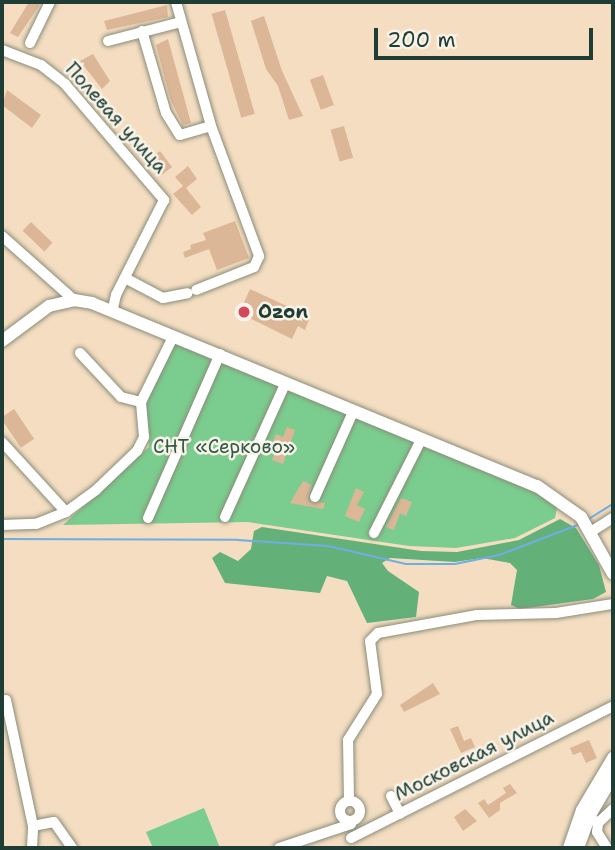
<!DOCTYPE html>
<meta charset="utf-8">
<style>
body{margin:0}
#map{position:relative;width:615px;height:850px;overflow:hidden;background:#f4ddc1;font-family:"Shantell Sans",sans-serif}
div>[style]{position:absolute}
.green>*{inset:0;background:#7acd8e}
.forest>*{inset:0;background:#63b079}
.stream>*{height:2px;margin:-1px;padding:0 1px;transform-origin:1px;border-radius:1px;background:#70ade2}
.building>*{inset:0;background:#dcb797;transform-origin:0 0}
.roads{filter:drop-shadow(0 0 2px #8a8d7a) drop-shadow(0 0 2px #8a8d7a)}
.minor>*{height:10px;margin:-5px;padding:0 5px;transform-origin:5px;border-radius:5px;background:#fff}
.minor>.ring{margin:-5px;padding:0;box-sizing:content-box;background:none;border:10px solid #fff;border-radius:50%}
.major>*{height:12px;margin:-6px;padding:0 6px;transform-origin:6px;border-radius:6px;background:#fff}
.dots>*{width:19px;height:19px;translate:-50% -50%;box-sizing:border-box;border:4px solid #f7f3e8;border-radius:50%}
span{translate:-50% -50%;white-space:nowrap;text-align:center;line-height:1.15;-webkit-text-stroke:5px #f7f3e8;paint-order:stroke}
.street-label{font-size:19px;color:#1f3d34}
.poi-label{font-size:19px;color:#1f3d34;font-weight:700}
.left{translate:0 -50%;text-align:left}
.park-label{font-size:19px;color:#315a46}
.frame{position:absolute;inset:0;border:4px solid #1f3d34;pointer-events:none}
.scale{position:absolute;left:374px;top:28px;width:219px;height:32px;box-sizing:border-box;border:4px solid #1f3d34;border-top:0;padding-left:9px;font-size:21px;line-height:24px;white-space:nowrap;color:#1f3d34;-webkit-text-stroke:5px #f7f3e8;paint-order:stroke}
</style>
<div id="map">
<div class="green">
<i style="clip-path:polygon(174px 343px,536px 491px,557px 508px,555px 518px,515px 538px,456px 548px,409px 546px,248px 522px,63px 525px,149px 447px,146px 400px)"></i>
<i style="clip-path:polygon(204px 808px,220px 848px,153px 848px,146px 832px)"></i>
</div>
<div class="forest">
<i style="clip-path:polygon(560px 519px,576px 528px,599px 565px,606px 592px,593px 599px,520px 609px,511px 605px,517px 570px,510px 563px,482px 558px,455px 562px,390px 558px,382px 563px,388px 571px,419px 592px,416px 617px,367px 623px,347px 581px,327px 576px,320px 593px,225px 583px,212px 558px,220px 552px,238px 561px,251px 549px,254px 531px,262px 527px,421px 551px,457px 552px,519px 540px)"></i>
</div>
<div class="stream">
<i style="left:587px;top:520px;width:31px;rotate:-32deg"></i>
<i style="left:2px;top:539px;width:236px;rotate:0.2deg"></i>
<i style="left:238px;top:540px;width:90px;rotate:3.8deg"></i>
<i style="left:328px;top:546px;width:80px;rotate:13deg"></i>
<i style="left:406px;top:564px;width:49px"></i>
<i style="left:455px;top:564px;width:45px;rotate:-11.6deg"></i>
<i style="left:499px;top:555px;width:87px;rotate:-20.9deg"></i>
</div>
<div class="building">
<i style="clip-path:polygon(29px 2px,39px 2px,39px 6px,18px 37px,10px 33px)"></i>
<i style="clip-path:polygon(167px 5px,168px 17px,107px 30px,104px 21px)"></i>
<i style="left:225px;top:10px;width:108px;height:14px;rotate:74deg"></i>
<i style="clip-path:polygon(264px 16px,282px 71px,303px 116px,289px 120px,278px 86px,266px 69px,251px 21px)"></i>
<i style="clip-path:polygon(168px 39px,191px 123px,183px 125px,171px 101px,156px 45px)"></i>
<i style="clip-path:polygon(93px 54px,110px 81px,102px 89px,80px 61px)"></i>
<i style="left:323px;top:75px;width:32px;height:14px;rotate:70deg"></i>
<i style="clip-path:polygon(7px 90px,41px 115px,32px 128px,2px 105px)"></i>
<i style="left:344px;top:126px;width:33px;height:14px;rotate:74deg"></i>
<i style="left:160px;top:151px;width:20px;height:14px;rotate:53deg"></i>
<i style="clip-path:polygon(188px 166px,197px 179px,186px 188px,201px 207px,192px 215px,173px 194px,183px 186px,175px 177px)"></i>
<i style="clip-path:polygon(235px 221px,249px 258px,217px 270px,209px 249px,185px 258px,183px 252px,191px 249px,190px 245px,206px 240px,203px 233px)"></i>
<i style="left:31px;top:222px;width:30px;height:12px;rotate:44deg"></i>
<i style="clip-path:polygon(250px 289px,310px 317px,305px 330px,298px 326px,292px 339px,239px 313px)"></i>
<i style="left:14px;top:409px;width:36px;height:16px;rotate:56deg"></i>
<i style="clip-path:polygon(287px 427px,295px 430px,283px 464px,272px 460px,275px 451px,270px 449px,276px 434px,283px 437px)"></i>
<i style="clip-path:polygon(303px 481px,312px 485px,308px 501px,325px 503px,323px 509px,290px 503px)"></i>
<i style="clip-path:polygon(356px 488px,364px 492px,357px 505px,365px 509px,359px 522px,345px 516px)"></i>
<i style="clip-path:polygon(401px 498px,412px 502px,406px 516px,400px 513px,394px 530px,386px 527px)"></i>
<i style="clip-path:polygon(433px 683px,440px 694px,404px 712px,400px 705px)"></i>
<i style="clip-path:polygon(458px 726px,464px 741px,471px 738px,475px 747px,461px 753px,450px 729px)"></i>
<i style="clip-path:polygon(589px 740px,597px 758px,586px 763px,581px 752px,573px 755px,570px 748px)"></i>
<i style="clip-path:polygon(510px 784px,517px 793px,500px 803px,500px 810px,489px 818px,478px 803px,484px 799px,488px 805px,506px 793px,503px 788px)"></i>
<i style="clip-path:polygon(465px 809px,477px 821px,463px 831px,454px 817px)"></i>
</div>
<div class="roads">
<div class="minor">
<i style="left:176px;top:2px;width:129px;rotate:74.2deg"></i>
<i style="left:211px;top:126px;width:139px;rotate:69.7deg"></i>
<i style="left:259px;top:256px;width:12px;rotate:114deg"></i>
<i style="left:254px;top:267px;width:62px;rotate:158.4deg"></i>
<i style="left:142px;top:31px;width:85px;rotate:73.7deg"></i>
<i style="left:166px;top:113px;width:26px;rotate:58deg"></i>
<i style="left:180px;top:135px;width:32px;rotate:-16deg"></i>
<i style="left:108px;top:41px;width:75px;rotate:-14.6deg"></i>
<i style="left:30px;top:43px;width:46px;rotate:-64deg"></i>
<i style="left:2px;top:50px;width:42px;rotate:21deg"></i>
<i style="left:41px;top:65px;width:31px;rotate:38deg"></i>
<i style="left:65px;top:84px;width:153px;rotate:49.5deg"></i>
<i style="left:164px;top:200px;width:106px;rotate:116.8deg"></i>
<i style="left:116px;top:295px;width:17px;rotate:103deg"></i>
<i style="left:2px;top:236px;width:96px;rotate:41.6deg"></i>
<i style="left:125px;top:278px;width:43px;rotate:27.8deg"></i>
<i style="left:163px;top:298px;width:25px;rotate:-11deg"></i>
<i style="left:80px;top:353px;width:60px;rotate:47deg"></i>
<i style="left:121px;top:397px;width:21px;rotate:14deg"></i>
<i style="left:141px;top:402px;width:72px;rotate:-63.8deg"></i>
<i style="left:2px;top:442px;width:95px;rotate:47.6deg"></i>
<i style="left:315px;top:497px;width:93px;rotate:-65.9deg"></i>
<i style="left:225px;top:517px;width:146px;rotate:-65.7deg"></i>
<i style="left:148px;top:518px;width:179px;rotate:-66.3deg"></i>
<i style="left:2px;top:525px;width:34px;rotate:-2deg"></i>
<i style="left:36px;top:524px;width:32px;rotate:-22deg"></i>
<i style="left:66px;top:512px;width:37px;rotate:-36deg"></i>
<i style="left:96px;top:490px;width:57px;rotate:-43.6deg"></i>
<i style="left:137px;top:451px;width:16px;rotate:-63deg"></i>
<i style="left:144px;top:437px;width:35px;rotate:-95deg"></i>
<i style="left:592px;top:531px;width:25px;rotate:-32deg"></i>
<i style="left:374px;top:533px;width:104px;rotate:-63.2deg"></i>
<i style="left:6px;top:700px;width:129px;rotate:77.9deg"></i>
<i style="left:391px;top:796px;width:20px;rotate:63deg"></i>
<i class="ring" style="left:340px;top:801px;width:10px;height:10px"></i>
<i style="left:349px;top:801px;width:61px;rotate:-90.9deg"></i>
<i style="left:348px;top:740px;width:54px;rotate:-57.8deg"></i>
<i style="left:377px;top:694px;width:53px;rotate:-97.5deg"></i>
<i style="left:370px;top:641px;width:11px;rotate:-45deg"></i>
<i style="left:378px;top:633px;width:101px;rotate:-10.3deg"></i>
<i style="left:477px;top:615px;width:79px;rotate:-1.5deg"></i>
<i style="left:556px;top:613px;width:58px;rotate:-9deg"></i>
<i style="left:589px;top:817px;width:11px;rotate:34deg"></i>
<i style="left:598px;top:823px;width:21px;rotate:-43deg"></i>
<i style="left:598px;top:823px;width:9px;rotate:96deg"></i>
<i style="left:597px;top:832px;width:19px;rotate:58deg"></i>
<i style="left:351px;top:838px;width:293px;rotate:-26.7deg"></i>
<i style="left:32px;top:848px;width:22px;rotate:-87deg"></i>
<i style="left:33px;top:826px;width:21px;rotate:-11deg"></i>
<i style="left:54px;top:822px;width:32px;rotate:55deg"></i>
<i style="left:279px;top:848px;width:76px;rotate:-18.4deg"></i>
</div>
<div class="major">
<i style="left:2px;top:341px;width:59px;rotate:-36.7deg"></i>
<i style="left:49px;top:306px;width:26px;rotate:-13deg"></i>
<i style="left:74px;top:300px;width:18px;rotate:9deg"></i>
<i style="left:92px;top:303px;width:481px;rotate:22.4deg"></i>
<i style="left:537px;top:486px;width:54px;rotate:35.2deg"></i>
<i style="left:581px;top:517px;width:65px;rotate:60.7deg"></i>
<i style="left:569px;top:848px;width:40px;rotate:-71.1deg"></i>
<i style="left:582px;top:810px;width:61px;rotate:-59.2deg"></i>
<i style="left:578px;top:848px;width:33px;rotate:-70deg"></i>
<i style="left:589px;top:817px;width:48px;rotate:-59.7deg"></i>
</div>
</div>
<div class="dots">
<i style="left:244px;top:312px;background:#d1495b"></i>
</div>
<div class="street-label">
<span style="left:116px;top:118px;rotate:48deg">Полевая улица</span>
<span style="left:474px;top:756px;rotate:-27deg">Московская улица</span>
</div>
<div class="poi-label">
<span class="left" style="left:258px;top:312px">Ozon</span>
</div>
<div class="park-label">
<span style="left:224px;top:447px">СНТ «Серково»</span>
</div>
<div class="frame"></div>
<div class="scale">200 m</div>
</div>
